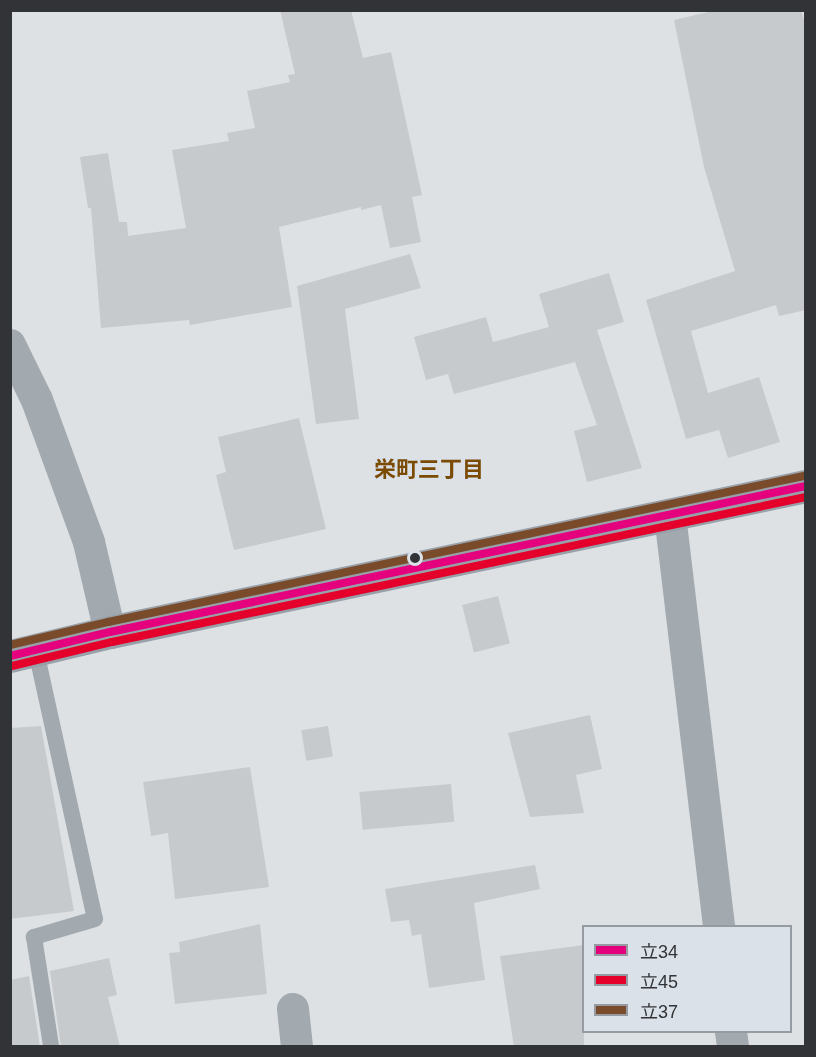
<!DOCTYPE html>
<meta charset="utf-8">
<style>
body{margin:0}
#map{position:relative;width:816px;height:1057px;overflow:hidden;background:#dee1e4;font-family:Helvetica,"Noto Sans JP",sans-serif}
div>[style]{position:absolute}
.building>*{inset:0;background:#c7cacd;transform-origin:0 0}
.service>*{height:16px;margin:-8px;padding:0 8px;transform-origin:8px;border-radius:8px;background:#a2aab0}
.minor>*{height:32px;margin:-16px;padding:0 16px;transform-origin:16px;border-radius:16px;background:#a2aab0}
.primary>*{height:33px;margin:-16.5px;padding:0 16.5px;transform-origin:16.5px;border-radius:16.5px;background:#98a1a9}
.bus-1>*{height:8px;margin:-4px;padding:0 4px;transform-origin:4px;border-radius:4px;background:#e5007d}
.bus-2>*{height:8px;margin:-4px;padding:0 4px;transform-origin:4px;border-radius:4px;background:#e4002b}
.bus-3>*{height:8px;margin:-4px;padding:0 4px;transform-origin:4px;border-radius:4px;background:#7a4b2a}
.dots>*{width:16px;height:16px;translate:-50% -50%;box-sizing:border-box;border:3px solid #dae1e8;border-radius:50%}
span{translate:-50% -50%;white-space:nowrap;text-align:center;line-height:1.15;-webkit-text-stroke:4.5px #dae1e8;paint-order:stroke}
.neighbourhood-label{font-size:22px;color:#7c4b03;font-weight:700}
.frame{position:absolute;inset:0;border:12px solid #313336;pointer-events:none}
.legend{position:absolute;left:582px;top:925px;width:210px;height:108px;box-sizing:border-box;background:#dae1e8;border:2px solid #969ba1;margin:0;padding:8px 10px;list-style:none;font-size:18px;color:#313336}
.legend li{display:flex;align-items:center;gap:12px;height:30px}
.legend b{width:30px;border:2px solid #969ba1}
</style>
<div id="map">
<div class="building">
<i style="clip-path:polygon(280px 10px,351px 10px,363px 58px,391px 52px,422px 195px,412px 197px,421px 242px,390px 248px,381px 205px,361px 210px,361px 207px,279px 227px,292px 307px,190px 325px,189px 320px,101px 328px,91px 208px,88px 208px,80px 157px,108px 153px,119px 222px,127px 222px,128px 236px,186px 228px,172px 150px,229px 141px,227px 133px,255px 128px,247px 91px,290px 82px,288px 75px,295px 74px)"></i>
<i style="clip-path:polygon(717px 10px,801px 10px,806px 26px,806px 310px,779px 316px,776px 305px,691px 331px,708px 393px,759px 377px,780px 442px,728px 458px,719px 430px,686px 439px,646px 300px,735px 271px,704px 167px,674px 20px)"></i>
<i style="clip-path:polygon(410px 254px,421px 288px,345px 309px,359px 419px,316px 424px,297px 286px)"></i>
<i style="clip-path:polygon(609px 273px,624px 322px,597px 330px,642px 468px,587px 482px,574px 431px,597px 425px,575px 362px,454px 394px,448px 374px,426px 380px,414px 337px,486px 317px,493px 342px,549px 327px,539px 294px)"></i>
<i style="clip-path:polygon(299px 418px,326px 529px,234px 550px,216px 475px,226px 472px,218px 437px)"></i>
<i style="left:498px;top:596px;width:49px;height:37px;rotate:76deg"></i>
<i style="clip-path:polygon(590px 715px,602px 769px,576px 775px,584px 813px,530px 817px,508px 733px)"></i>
<i style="clip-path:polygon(41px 726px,74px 911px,10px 919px,10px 728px)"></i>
<i style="left:328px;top:726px;width:31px;height:27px;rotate:81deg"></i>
<i style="clip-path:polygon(250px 767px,269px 887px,175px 899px,168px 833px,151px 836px,143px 782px)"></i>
<i style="left:451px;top:784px;width:38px;height:92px;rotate:85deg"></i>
<i style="clip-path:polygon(535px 865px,540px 889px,474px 903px,485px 980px,429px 988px,421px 934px,412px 936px,409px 920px,391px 922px,385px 889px)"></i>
<i style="clip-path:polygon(260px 924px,267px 994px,175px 1004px,169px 953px,180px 952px,179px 942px)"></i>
<i style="clip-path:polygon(584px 945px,584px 1047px,514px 1047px,500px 956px)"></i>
<i style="clip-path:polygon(109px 958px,117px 995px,108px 997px,120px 1047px,61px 1047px,50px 971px)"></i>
<i style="clip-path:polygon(29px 976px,40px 1047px,10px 1047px,10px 980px)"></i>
</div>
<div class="service">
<i style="left:36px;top:651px;width:274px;rotate:77.6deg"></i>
<i style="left:95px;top:919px;width:64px;rotate:163.6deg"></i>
<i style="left:34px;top:937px;width:110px;rotate:81.1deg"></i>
</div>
<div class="minor">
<i style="left:10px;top:345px;width:61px;rotate:63.9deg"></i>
<i style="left:37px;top:400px;width:151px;rotate:69.9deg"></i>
<i style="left:89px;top:542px;width:92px;rotate:76.9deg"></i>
<i style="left:670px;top:515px;width:414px;rotate:83.2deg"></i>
<i style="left:293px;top:1009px;width:37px;rotate:84deg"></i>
<i style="left:731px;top:1032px;width:14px;rotate:82deg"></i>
</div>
<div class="primary">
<i style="left:10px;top:656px;width:103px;rotate:-13.5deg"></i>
<i style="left:110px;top:632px;width:711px;rotate:-11.85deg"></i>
</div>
<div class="bus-1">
<i style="left:10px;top:656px;width:103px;rotate:-13.5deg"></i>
<i style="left:110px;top:632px;width:711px;rotate:-11.85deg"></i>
</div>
<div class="bus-2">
<i style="left:12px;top:666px;width:103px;rotate:-13.5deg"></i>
<i style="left:112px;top:642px;width:709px;rotate:-11.8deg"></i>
</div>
<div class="bus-3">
<i style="left:10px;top:645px;width:101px;rotate:-13.2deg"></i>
<i style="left:108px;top:622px;width:711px;rotate:-11.85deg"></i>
</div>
<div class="dots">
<i style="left:415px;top:558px;background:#313336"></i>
</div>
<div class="neighbourhood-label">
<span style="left:429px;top:470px">栄町三丁目</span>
</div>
<div class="frame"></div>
<ul class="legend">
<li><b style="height:8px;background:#e5007d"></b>立34</li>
<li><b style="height:8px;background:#e4002b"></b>立45</li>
<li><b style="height:8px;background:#7a4b2a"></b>立37</li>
</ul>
</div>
